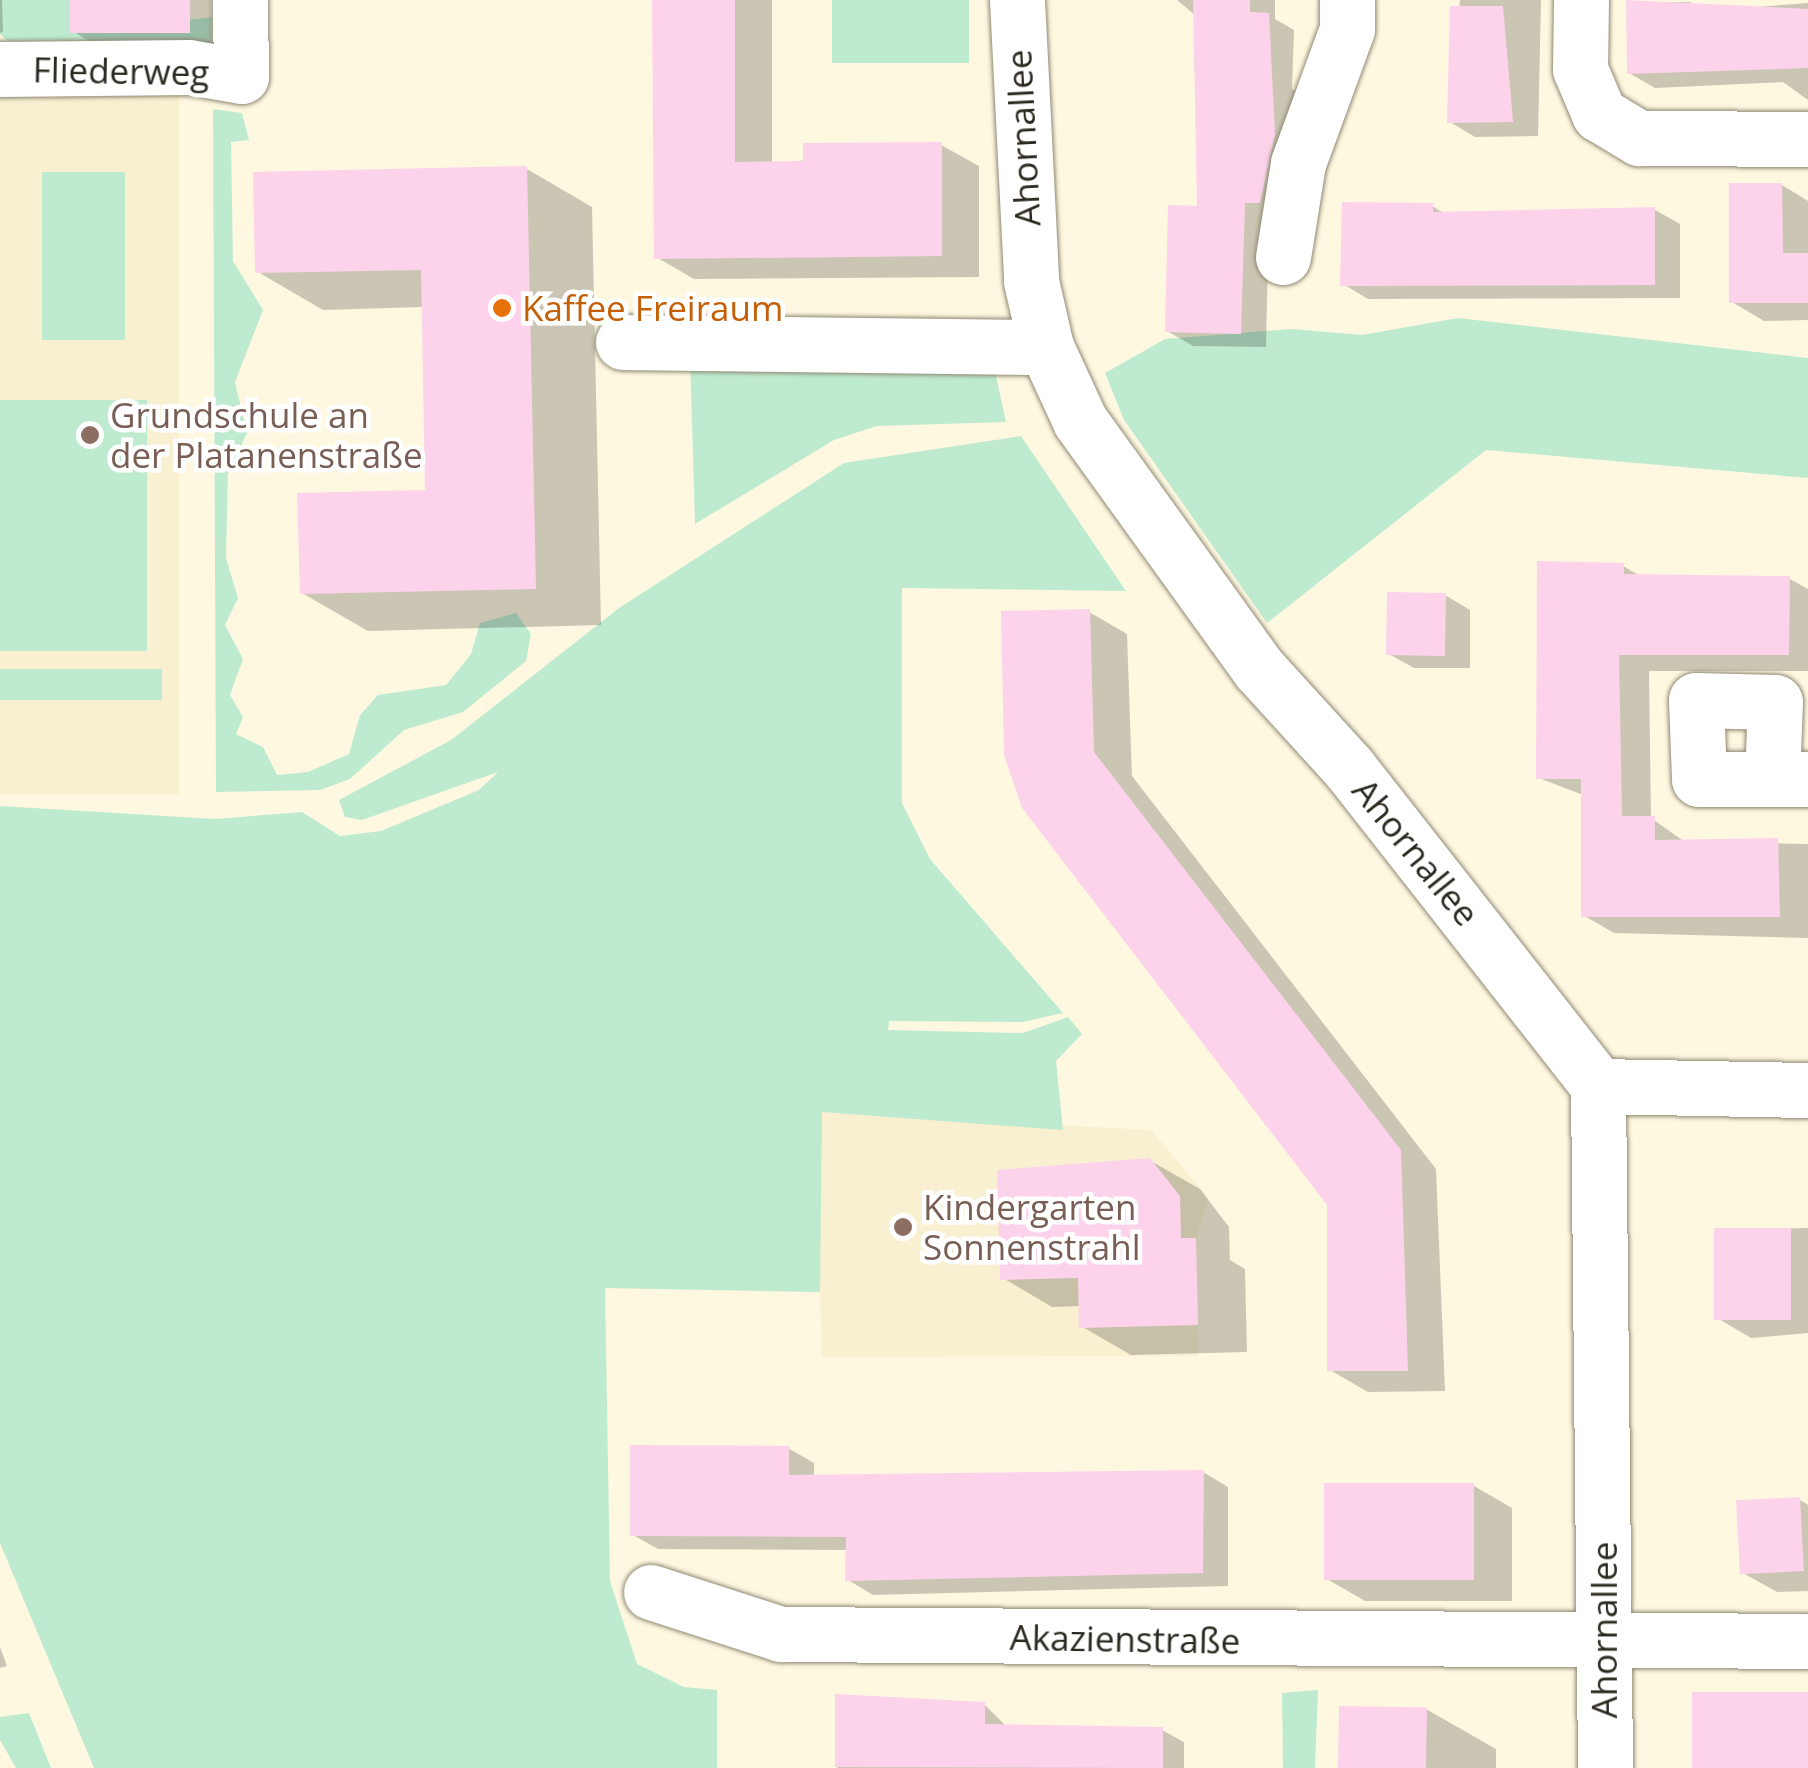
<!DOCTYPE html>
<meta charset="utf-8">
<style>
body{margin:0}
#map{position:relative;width:1808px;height:1768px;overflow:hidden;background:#fef8e1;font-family:"Open Sans",sans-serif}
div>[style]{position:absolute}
.built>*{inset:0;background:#f8f0d1;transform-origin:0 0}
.green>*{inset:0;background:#beebd0;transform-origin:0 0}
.shadow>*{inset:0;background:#0003}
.building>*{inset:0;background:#fdd3ec;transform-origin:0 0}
.roads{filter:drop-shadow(0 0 2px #8f8974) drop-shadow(0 0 2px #8f8974)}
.minor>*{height:55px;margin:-27.5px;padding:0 27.5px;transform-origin:27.5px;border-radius:27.5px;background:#fff}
.dots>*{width:28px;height:28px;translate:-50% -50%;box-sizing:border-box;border:5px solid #fff;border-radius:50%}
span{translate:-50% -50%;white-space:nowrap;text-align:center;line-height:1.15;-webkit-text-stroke:9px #fff;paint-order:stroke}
.street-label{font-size:35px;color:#2a281f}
.food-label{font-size:35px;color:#c56008}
.left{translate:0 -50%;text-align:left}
.education-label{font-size:35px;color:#785e54}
</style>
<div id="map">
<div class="built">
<i style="left:179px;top:87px;width:708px;height:179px;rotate:90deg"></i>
<i style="clip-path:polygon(821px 1112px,1151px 1130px,1209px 1198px,1196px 1238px,1198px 1356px,822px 1357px,820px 1292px,605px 1288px)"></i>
</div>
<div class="green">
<i style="clip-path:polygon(0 0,70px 0,75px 33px,230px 15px,215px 48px,17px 50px,0 34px)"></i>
<i style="left:832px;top:0;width:137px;height:63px"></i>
<i style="clip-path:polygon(213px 109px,242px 113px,249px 140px,231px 142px,233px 261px,263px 310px,235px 382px,247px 433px,228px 473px,226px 558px,238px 598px,225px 625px,243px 659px,230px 695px,243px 717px,236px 734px,263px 747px,277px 775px,308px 772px,349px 754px,360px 715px,378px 695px,446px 685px,471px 654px,480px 623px,516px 613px,531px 634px,526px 661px,463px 712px,404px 730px,350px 779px,320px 790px,216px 792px)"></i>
<i style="left:42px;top:172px;width:83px;height:168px"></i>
<i style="clip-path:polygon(1458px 318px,1808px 358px,1808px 478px,1486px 450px,1267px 623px,1124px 420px,1105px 373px,1165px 339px,1292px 329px,1362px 335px)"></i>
<i style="clip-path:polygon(690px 358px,993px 362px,1006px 422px,877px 426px,834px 440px,695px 524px)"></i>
<i style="left:147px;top:400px;width:251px;height:147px;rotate:90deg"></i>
<i style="clip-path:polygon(1021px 436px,1126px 591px,902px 588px,902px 803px,930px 859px,1063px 1013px,1022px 1022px,889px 1021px,888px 1030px,1023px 1033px,1068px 1017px,1082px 1034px,1056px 1061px,1063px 1130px,822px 1112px,820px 1292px,605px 1288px,610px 1581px,637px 1664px,684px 1687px,717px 1690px,717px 1768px,94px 1768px,0 1543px,0 806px,215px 819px,302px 812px,340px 836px,381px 831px,479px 790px,498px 772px,362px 820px,345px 817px,339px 800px,451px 740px,619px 608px,844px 463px)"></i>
<i style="left:162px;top:669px;width:31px;height:162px;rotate:90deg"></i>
<i style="clip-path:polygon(1318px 1690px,1315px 1768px,1283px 1768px,1282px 1693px)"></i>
<i style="clip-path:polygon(29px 1713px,51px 1768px,16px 1768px,0 1740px,0 1717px)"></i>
</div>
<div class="shadow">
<i style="clip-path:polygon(0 0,2px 0,3px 32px,0 33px)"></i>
<i style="clip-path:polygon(74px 0,211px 0,211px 44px,98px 46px,72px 31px)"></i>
<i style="clip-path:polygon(655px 0,772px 0,772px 164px,941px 145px,979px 166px,979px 277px,694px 279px,656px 257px)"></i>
<i style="clip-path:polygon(1177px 0,1275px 0,1275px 19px,1294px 30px,1292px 89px,1301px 94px,1269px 216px,1266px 347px,1193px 346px,1167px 331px,1200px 208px,1202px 75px,1194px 70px,1195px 15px)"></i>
<i style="clip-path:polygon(1460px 0,1541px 0,1538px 136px,1475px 137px,1450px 122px)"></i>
<i style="clip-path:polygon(1690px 2px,1705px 11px,1808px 3px,1808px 100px,1783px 82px,1655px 88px,1629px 73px,1629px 3px)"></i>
<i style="clip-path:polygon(527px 169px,592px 207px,601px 625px,368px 631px,302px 593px,428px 492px,424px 307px,323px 310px,258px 272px)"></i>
<i style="clip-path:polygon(1782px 185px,1808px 201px,1808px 320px,1764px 321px,1732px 302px)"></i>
<i style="clip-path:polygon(1432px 206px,1447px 215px,1655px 210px,1680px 224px,1680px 298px,1368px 299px,1343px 284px)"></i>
<i style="clip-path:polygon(1623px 566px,1642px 577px,1790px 579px,1808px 589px,1808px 671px,1649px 671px,1651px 818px,1685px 842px,1808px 844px,1808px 938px,1614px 933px,1583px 915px,1583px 795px,1539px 778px)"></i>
<i style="clip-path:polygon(1445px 595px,1470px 610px,1470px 668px,1414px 668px,1389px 654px)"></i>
<i style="clip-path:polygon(1089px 612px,1127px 634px,1132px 776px,1436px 1169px,1445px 1391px,1368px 1392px,1330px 1370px,1330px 1204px,1003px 614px)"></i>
<i style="clip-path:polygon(1149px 1160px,1200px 1189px,1229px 1227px,1230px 1260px,1245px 1269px,1247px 1352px,1131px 1355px,1081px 1326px,1081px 1306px,1052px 1307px,1003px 1278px)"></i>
<i style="clip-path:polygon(1808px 1228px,1808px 1333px,1751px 1338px,1717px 1318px,1717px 1230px)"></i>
<i style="clip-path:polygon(788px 1448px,814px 1463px,814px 1477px,1203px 1472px,1228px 1487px,1228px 1586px,873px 1595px,848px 1580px,848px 1550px,658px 1549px,633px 1535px)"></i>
<i style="clip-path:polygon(1474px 1486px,1512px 1508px,1512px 1601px,1365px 1601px,1327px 1579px)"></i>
<i style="clip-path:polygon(1800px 1500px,1808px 1505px,1808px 1591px,1777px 1592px,1743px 1573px)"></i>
<i style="clip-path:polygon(0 1647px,7px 1666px,0 1668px)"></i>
<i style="clip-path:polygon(837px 1697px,984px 1704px,1007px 1727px,1162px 1730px,1184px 1742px,1184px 1768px,837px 1768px)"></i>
<i style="clip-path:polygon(1426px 1709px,1496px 1749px,1496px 1768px,1342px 1768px)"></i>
</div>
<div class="building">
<i style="left:70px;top:0;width:120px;height:33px"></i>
<i style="clip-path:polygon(652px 0,735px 0,735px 162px,803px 161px,803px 143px,942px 142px,942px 256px,654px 259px)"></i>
<i style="clip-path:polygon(1193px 0,1250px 0,1250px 12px,1269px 13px,1275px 135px,1260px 203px,1245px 203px,1241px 334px,1165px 332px,1168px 205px,1197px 206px)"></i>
<i style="clip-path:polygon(1626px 0,1808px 9px,1808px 68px,1627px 74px)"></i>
<i style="clip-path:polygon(1450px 6px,1503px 6px,1513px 122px,1447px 123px)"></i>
<i style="clip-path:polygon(527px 166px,536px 589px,300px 594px,297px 493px,425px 490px,421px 270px,255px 273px,253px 172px)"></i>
<i style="clip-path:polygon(1729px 183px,1782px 183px,1783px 253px,1808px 253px,1808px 303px,1729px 303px)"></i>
<i style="clip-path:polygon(1342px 202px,1433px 203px,1433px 212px,1655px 207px,1655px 285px,1340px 286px)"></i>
<i style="clip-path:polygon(1537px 561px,1624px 563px,1624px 574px,1790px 576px,1789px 655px,1619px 655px,1622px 816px,1655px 816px,1655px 840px,1778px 838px,1780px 917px,1581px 917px,1581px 779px,1536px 779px)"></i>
<i style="left:1387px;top:592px;width:59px;height:63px;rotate:1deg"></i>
<i style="clip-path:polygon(1090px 609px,1094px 752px,1401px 1150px,1408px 1371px,1327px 1371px,1327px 1205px,1022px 808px,1004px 755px,1001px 611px)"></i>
<i style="clip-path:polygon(1150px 1158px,1180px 1196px,1181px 1238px,1196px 1238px,1198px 1325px,1079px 1328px,1078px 1278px,1000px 1280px,997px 1170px)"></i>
<i style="left:1714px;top:1228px;width:77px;height:92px"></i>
<i style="clip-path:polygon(630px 1445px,789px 1446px,789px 1475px,1204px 1470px,1203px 1573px,845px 1581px,846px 1537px,630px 1536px)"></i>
<i style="left:1324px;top:1483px;width:150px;height:97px"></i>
<i style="left:1800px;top:1497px;width:74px;height:64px;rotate:87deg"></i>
<i style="left:1692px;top:1692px;width:116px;height:76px"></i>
<i style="clip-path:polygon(835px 1694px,985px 1702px,985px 1724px,1163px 1727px,1163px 1768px,835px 1767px)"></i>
<i style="left:1339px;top:1706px;width:88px;height:62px;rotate:1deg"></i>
</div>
<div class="roads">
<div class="minor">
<i style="left:1017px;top:0;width:281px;rotate:87.1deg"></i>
<i style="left:1031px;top:281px;width:68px;rotate:77.2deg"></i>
<i style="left:1046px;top:347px;width:81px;rotate:65.3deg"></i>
<i style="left:1080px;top:421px;width:306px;rotate:54.2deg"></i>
<i style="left:1259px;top:669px;width:134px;rotate:47.7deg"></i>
<i style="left:1349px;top:768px;width:404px;rotate:51.9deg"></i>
<i style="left:1598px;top:1086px;width:682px;rotate:89.41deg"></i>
<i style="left:1581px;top:0;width:69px;rotate:90.8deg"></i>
<i style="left:1580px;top:69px;width:49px;rotate:67.1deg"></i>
<i style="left:1599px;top:114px;width:47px;rotate:31deg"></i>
<i style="left:1639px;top:138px;width:169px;rotate:0.3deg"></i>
<i style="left:0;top:69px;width:189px;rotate:-0.6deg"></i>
<i style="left:189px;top:67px;width:53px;rotate:9.8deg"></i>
<i style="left:241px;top:76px;width:76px;rotate:-90.8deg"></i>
<i style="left:1283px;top:257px;width:95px;rotate:-80.9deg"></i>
<i style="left:1298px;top:163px;width:143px;rotate:-69.9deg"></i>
<i style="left:1347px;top:29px;width:29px;rotate:-90deg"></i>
<i style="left:623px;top:342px;width:423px;rotate:0.7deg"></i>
<i style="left:1772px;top:779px;width:77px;rotate:-87.8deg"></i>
<i style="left:1775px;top:702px;width:79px;rotate:-178.5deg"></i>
<i style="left:1696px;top:700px;width:79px;rotate:87.8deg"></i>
<i style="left:1699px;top:779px;width:109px"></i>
<i style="left:1598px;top:1086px;width:210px;rotate:1.1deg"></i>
<i style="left:651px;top:1592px;width:137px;rotate:17.9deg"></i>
<i style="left:781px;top:1634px;width:1027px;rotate:0.39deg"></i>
</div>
</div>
<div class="dots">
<i style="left:502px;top:308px;background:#e8710a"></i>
<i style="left:90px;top:435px;background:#8d6e63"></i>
<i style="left:903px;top:1227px;background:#8d6e63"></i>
</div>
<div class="street-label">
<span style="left:121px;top:71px;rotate:1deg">Fliederweg</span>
<span style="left:1023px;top:138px;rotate:-93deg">Ahornallee</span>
<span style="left:1416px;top:852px;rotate:51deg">Ahornallee</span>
<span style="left:1604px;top:1630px;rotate:-90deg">Ahornallee</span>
<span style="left:1125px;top:1639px;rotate:1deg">Akazienstraße</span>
</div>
<div class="food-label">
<span class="left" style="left:522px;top:308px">Kaffee Freiraum</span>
</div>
<div class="education-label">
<span class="left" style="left:110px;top:435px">Grundschule an<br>der Platanenstraße</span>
<span class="left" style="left:923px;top:1227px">Kindergarten<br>Sonnenstrahl</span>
</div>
</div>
